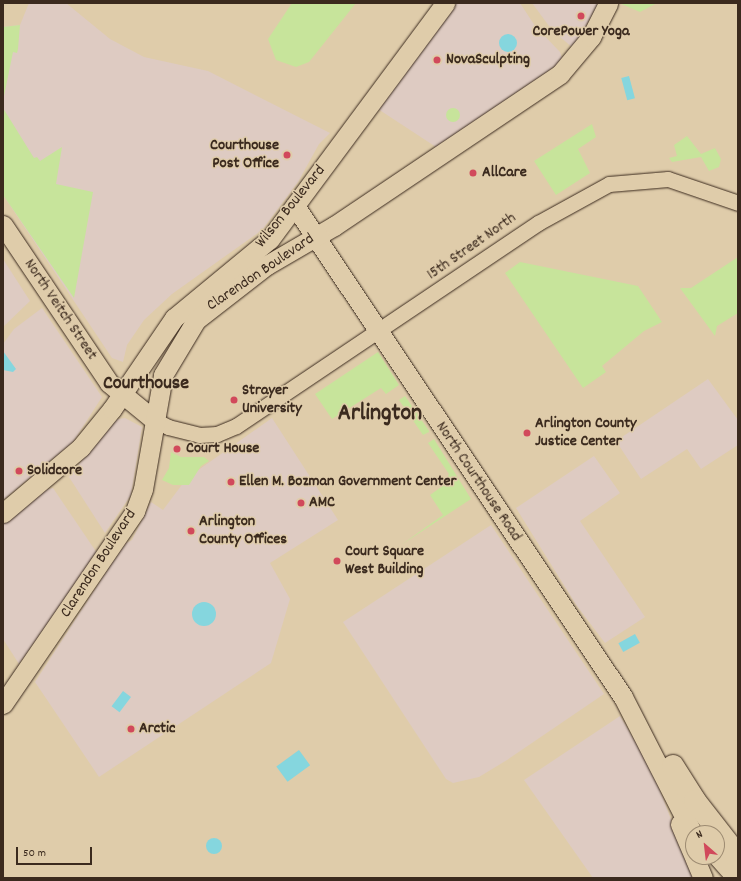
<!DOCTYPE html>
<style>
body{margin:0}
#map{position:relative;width:741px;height:881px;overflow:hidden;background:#dfccaa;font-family:Dekko,sans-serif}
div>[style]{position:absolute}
.built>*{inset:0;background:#decbc2}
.green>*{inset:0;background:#c7e49b}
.round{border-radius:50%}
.water>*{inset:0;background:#85d6de;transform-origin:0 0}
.roads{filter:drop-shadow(0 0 1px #3b2a1e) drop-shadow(0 0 1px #3b2a1e)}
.minor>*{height:15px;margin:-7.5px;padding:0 7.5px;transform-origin:7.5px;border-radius:7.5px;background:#dfccaa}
.major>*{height:19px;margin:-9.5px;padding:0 9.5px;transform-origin:9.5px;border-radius:9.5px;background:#dfccaa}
.highway>*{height:22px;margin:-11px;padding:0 11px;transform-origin:11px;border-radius:11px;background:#dfccaa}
.dots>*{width:11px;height:11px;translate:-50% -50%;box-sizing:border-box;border:2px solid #dfccaa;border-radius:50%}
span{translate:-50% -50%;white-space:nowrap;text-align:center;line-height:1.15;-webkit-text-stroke:3px #dfccaa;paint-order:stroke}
.poi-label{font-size:16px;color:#3b2a1e;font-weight:700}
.left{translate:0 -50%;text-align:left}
.right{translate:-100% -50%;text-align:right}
.street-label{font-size:16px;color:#3b2a1e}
.district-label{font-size:20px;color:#3b2a1e;font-weight:700}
.town-label{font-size:24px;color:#3b2a1e;font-weight:700}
.frame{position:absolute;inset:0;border:4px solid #3b2a1e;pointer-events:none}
.north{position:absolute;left:685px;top:825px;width:40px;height:40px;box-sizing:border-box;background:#dfccaa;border:1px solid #9d8b72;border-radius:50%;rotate:332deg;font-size:11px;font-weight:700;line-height:16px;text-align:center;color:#3b2a1e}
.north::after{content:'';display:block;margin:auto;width:14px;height:18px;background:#d1495b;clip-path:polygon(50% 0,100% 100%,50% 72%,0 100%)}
.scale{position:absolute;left:16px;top:847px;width:76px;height:18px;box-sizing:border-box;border:2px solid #3b2a1e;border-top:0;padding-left:5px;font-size:12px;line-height:14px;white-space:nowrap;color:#3b2a1e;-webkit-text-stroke:3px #dfccaa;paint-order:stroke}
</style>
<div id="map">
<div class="built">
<i style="clip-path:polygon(29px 3px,66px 3px,110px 39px,144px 57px,208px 71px,330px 133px,319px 144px,298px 182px,262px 230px,172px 294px,144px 320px,127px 345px,123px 362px,112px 358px,3px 195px,3px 27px,20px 25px)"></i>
<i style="clip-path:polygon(455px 3px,520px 3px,535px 26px,560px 52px,563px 61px,436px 147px,378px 109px)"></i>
<i style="clip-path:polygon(532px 3px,599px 3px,573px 48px,552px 30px)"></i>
<i style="clip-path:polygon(3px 259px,30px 301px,3px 327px)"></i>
<i style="clip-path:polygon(42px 308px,102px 397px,73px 442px,3px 500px,3px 344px,14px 329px)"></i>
<i style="clip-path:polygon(708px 379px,738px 420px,738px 445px,701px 469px,687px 449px,641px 479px,616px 441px)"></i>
<i style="clip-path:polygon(125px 418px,142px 427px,131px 495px,105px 533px,69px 477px,114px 420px)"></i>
<i style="clip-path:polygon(272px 418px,338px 520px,270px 563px,290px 599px,271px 663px,99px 777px,35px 682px,112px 563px,126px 543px,132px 540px,151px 502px,163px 510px,187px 478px)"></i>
<i style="clip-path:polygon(594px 456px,620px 493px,580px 521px,645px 617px,605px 643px,577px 606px,516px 508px)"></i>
<i style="clip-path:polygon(53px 488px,97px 553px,19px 664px,3px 639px,3px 522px,42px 491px)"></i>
<i style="clip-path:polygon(491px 525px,604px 694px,507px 760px,479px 777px,453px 783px,446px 779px,343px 622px)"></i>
<i style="clip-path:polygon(620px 716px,652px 769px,693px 878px,593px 878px,524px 780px)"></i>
</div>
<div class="green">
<i style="clip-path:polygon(292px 3px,356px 3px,309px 62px,296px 67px,276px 60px,268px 39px)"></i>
<i style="clip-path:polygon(619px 3px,657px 3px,640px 12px)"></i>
<i style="clip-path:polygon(20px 25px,18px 49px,17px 53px,13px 52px,3px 101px,3px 27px)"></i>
<i class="round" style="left:446px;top:108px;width:14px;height:14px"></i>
<i style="clip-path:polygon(3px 108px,34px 158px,37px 157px,40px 161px,62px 147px,56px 184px,93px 192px,74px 298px,3px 195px)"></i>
<i style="clip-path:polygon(592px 124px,596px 137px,578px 149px,590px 173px,556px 195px,534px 161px)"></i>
<i style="clip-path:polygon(687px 136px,701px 154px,715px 148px,721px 159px,719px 167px,709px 171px,701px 157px,672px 162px,669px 158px,677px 156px,674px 145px)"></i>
<i style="clip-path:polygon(738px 257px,738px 313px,717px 326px,715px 336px,680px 288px,691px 288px)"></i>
<i style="clip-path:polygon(520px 262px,638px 286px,662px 322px,644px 331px,602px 366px,606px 372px,583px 388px,505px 273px)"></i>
<i style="clip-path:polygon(378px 352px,399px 385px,386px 394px,381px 388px,332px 419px,315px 394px)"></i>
<i style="clip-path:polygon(405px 396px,429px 431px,429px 432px,423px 435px,399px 400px)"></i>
<i style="clip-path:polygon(434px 439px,471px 499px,401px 545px,443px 515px,430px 495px,444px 485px,449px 474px,428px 443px)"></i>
<i style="clip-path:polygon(171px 452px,181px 457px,204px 457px,209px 461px,201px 466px,189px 485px,173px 485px,162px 480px,169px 468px)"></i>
</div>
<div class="water">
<i class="round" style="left:499px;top:34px;width:18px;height:18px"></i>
<i style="left:629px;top:76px;width:23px;height:8px;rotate:75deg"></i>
<i style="clip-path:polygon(3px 351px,16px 369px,13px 372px,3px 370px)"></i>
<i class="round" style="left:192px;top:602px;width:24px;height:24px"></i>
<i style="left:635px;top:634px;width:10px;height:19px;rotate:61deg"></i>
<i style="left:123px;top:691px;width:10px;height:19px;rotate:37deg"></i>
<i style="left:299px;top:750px;width:19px;height:28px;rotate:54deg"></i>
<i class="round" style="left:206px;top:838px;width:16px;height:16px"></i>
</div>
<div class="roads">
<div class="minor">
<i style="left:153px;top:419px;width:17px;rotate:28deg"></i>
<i style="left:168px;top:427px;width:32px;rotate:14deg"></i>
<i style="left:199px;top:435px;width:18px;rotate:-3deg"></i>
<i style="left:217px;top:434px;width:21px;rotate:-23deg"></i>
<i style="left:236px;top:426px;width:364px;rotate:-33.9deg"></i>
<i style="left:538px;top:223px;width:81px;rotate:-28.8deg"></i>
<i style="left:609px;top:184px;width:59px;rotate:-4.8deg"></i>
<i style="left:668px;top:179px;width:74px;rotate:18.9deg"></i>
</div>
<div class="major">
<i style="left:295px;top:206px;width:590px;rotate:56.26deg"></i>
<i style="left:623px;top:697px;width:154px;rotate:62.9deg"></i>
<i style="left:3px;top:225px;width:190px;rotate:56.1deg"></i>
<i style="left:109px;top:383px;width:57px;rotate:39.3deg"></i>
<i style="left:3px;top:513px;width:102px;rotate:-40.2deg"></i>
<i style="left:81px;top:447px;width:49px;rotate:-50.8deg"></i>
<i style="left:112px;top:409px;width:110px;rotate:-55.7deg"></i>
<i style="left:174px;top:318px;width:124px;rotate:-39.5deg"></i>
<i style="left:270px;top:239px;width:294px;rotate:-53.4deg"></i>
<i style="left:3px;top:704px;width:234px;rotate:-55.6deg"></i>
<i style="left:135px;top:511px;width:23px;rotate:-70deg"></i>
<i style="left:143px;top:489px;width:116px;rotate:-80deg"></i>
<i style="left:163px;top:375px;width:64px;rotate:-59deg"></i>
<i style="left:196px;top:320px;width:90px;rotate:-37.8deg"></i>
<i style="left:267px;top:265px;width:78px;rotate:-30.2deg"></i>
<i style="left:334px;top:226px;width:272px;rotate:-33.9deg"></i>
<i style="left:560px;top:74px;width:48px;rotate:-50deg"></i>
<i style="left:591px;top:37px;width:38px;rotate:-63deg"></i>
<i style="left:680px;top:824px;width:33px;rotate:67deg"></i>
<i style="left:717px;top:856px;width:30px;rotate:48deg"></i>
<i style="left:694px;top:857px;width:23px;rotate:67deg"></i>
</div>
<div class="highway">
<i style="left:673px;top:766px;width:41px;rotate:57.8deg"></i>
<i style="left:695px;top:801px;width:70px;rotate:52deg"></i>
</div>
</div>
<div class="dots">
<i style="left:581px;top:16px;background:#d1495b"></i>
<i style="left:437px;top:60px;background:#d1495b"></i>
<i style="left:287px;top:155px;background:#d1495b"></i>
<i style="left:473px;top:173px;background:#d1495b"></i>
<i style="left:234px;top:400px;background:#d1495b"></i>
<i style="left:527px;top:433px;background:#d1495b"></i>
<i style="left:177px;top:449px;background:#d1495b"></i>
<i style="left:19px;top:471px;background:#d1495b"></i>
<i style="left:231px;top:482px;background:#d1495b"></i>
<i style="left:301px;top:503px;background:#d1495b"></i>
<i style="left:191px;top:531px;background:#d1495b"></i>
<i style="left:337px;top:561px;background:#d1495b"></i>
<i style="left:131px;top:729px;background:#d1495b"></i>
</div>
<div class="poi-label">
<span style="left:581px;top:32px">CorePower Yoga</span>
<span class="left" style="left:446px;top:60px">NovaSculpting</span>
<span class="right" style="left:279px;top:155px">Courthouse<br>Post Office</span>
<span class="left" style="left:482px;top:173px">AllCare</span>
<span class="left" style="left:242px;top:400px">Strayer<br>University</span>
<span class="left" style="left:535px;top:433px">Arlington County<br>Justice Center</span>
<span class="left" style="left:186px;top:449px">Court House</span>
<span class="left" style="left:27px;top:471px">Solidcore</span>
<span class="left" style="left:239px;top:482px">Ellen M. Bozman Government Center</span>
<span class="left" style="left:309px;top:503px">AMC</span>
<span class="left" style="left:199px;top:531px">Arlington<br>County Offices</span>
<span class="left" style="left:345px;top:561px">Court Square<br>West Building</span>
<span class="left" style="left:139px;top:729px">Arctic</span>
</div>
<div class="street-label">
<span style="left:291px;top:207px;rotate:-51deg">Wilson Boulevard</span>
<span style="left:472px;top:247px;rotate:-35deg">15th Street North</span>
<span style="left:261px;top:273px;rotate:-34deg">Clarendon Boulevard</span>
<span style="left:60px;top:310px;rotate:56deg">North Veitch Street</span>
<span style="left:478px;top:482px;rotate:56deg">North Courthouse Road</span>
<span style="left:99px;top:564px;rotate:-57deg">Clarendon Boulevard</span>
</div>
<div class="district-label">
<span style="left:146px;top:384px">Courthouse</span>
</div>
<div class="town-label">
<span style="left:380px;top:415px">Arlington</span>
</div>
<div class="frame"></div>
<div class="north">N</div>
<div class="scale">50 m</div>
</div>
